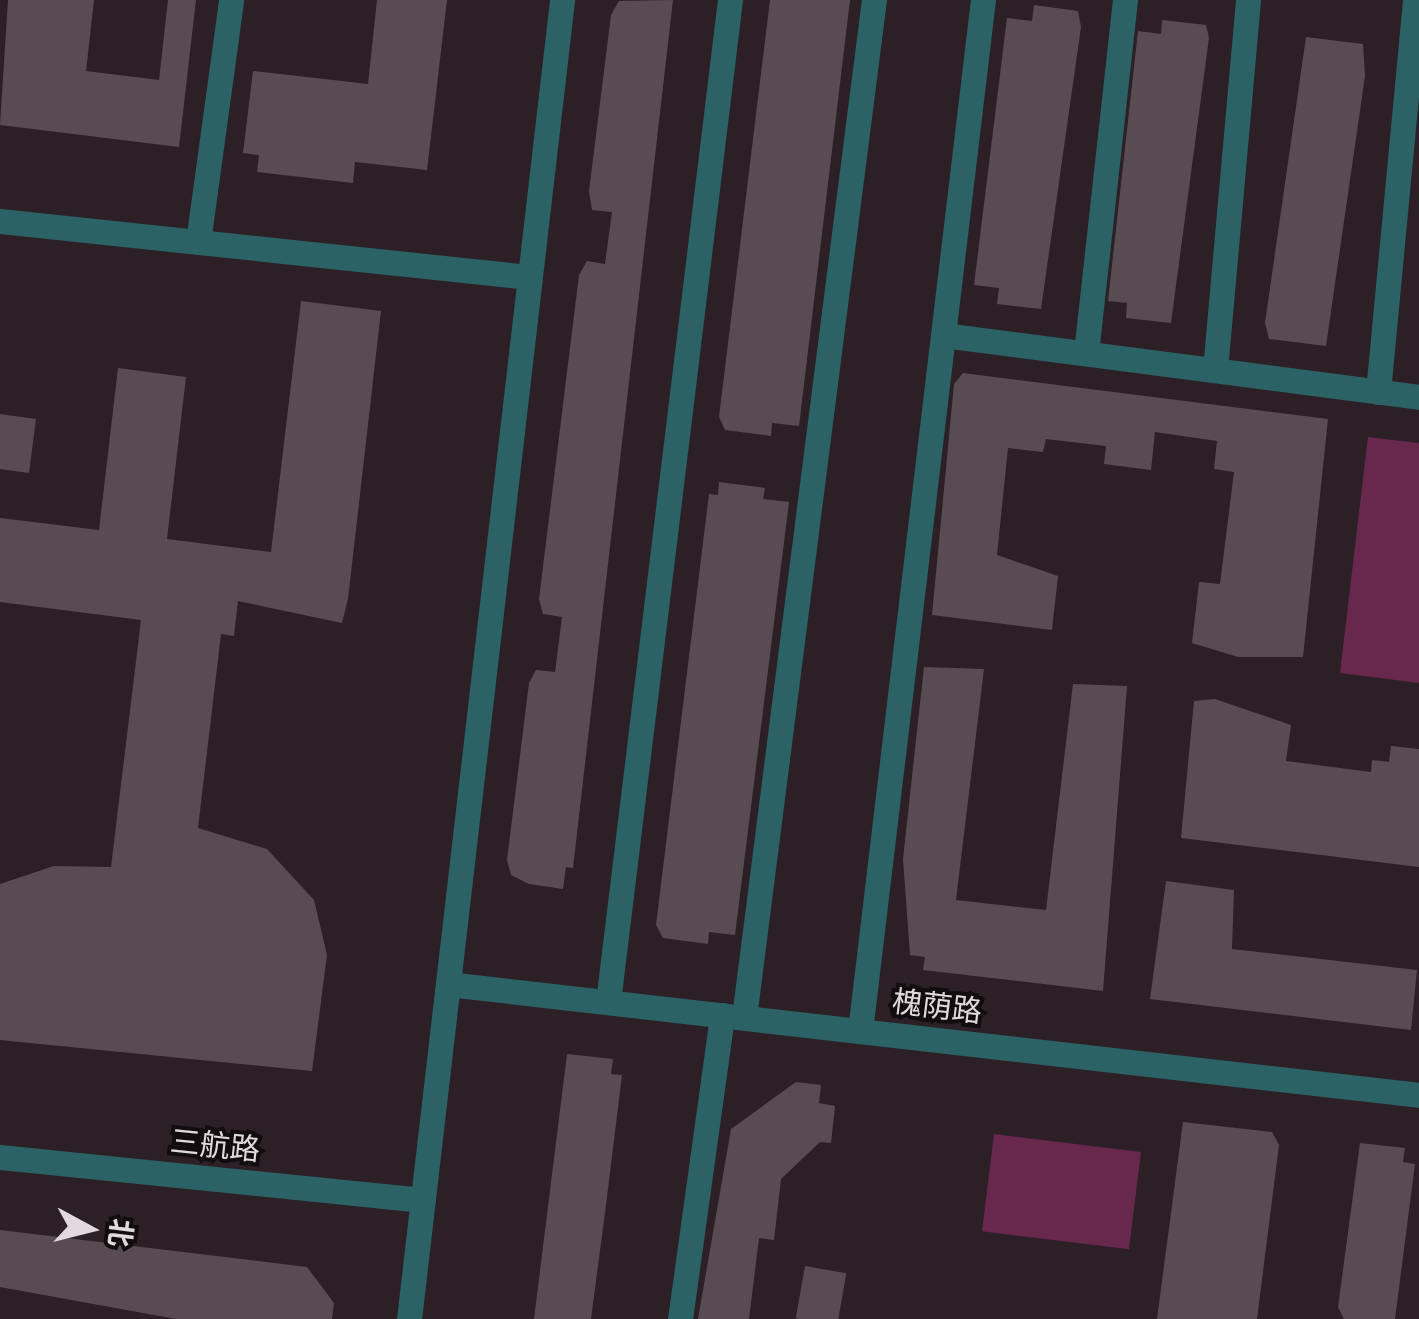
<!DOCTYPE html>
<meta charset="utf-8">
<style>
body{margin:0}
#map{position:relative;width:1419px;height:1319px;overflow:hidden;background:#2c2026;font-family:Jost,"Noto Sans SC",sans-serif}
div>[style]{position:absolute}
.green>*{inset:0;background:#68284e;transform-origin:0 0}
.building>*{inset:0;background:#594b52;transform-origin:0 0}
.minor>*{height:25px;margin:-12.5px;padding:0 12.5px;transform-origin:12.5px;border-radius:12.5px;background:#2b6265}
span{translate:-50% -50%;white-space:nowrap;text-align:center;line-height:1.15;-webkit-text-stroke:8px #110c0e;paint-order:stroke}
.street-label{font-size:30px;color:#e2d9de}
.north{position:absolute;left:40px;top:1179px;width:100px;height:100px;-webkit-text-stroke:8px #110c0e;paint-order:stroke;rotate:97deg;font-size:28px;font-weight:700;line-height:40px;text-align:center;color:#e2d9de}
.north::after{content:'';display:block;margin:auto;width:35px;height:45px;background:#e2d9de;clip-path:polygon(50% 0,100% 100%,50% 72%,0 100%)}
</style>
<div id="map">
<div class="green">
<i style="clip-path:polygon(1368px 437px,1419px 443px,1419px 683px,1340px 673px)"></i>
<i style="left:994px;top:1134px;width:148px;height:98px;rotate:7deg"></i>
</div>
<div class="building">
<i style="clip-path:polygon(8px 0,94px 0,86px 71px,159px 80px,168px 0,196px 0,179px 147px,0 125px)"></i>
<i style="clip-path:polygon(377px 0,447px 0,427px 170px,355px 162px,353px 183px,257px 172px,259px 155px,243px 153px,253px 71px,368px 84px)"></i>
<i style="clip-path:polygon(673px 0,573px 868px,566px 867px,563px 889px,529px 884px,511px 875px,507px 860px,529px 683px,536px 670px,555px 672px,562px 617px,543px 614px,539px 599px,579px 275px,587px 261px,605px 264px,612px 212px,592px 210px,589px 191px,611px 15px,619px 1px)"></i>
<i style="clip-path:polygon(770px 0,850px 0,799px 426px,772px 423px,771px 436px,725px 430px,719px 417px)"></i>
<i style="clip-path:polygon(1034px 5px,1078px 11px,1081px 27px,1041px 309px,997px 304px,999px 288px,974px 285px,1007px 18px,1032px 21px)"></i>
<i style="clip-path:polygon(1162px 20px,1206px 25px,1209px 38px,1171px 323px,1126px 318px,1127px 303px,1108px 301px,1138px 31px,1161px 34px)"></i>
<i style="clip-path:polygon(1306px 37px,1363px 44px,1365px 76px,1326px 346px,1269px 339px,1265px 323px)"></i>
<i style="clip-path:polygon(301px 301px,381px 311px,348px 599px,342px 623px,238px 601px,234px 636px,221px 634px,198px 828px,267px 849px,314px 900px,327px 955px,312px 1071px,0 1040px,0 884px,54px 866px,111px 867px,141px 620px,0 602px,0 518px,99px 530px,118px 368px,186px 377px,167px 539px,271px 552px)"></i>
<i style="clip-path:polygon(963px 373px,1328px 419px,1303px 657px,1238px 657px,1192px 643px,1199px 582px,1220px 584px,1234px 472px,1214px 469px,1217px 441px,1155px 432px,1151px 470px,1104px 464px,1106px 446px,1046px 439px,1043px 452px,1008px 448px,997px 555px,1058px 576px,1052px 630px,932px 615px,954px 384px)"></i>
<i style="clip-path:polygon(0 414px,36px 419px,29px 473px,0 469px)"></i>
<i style="clip-path:polygon(719px 482px,765px 488px,763px 499px,789px 502px,735px 935px,709px 932px,708px 944px,663px 938px,656px 925px,709px 494px,718px 495px)"></i>
<i style="clip-path:polygon(924px 667px,984px 669px,956px 900px,1046px 910px,1073px 684px,1127px 686px,1103px 991px,923px 970px,925px 957px,910px 955px,903px 859px)"></i>
<i style="clip-path:polygon(1215px 699px,1291px 725px,1286px 761px,1371px 772px,1372px 760px,1389px 762px,1391px 746px,1419px 749px,1419px 867px,1181px 838px,1194px 701px)"></i>
<i style="clip-path:polygon(1166px 881px,1234px 890px,1232px 949px,1417px 970px,1411px 1030px,1150px 999px)"></i>
<i style="clip-path:polygon(567px 1054px,613px 1059px,611px 1074px,622px 1075px,606px 1205px,591px 1319px,534px 1319px)"></i>
<i style="clip-path:polygon(796px 1082px,821px 1085px,819px 1103px,835px 1106px,831px 1143px,820px 1142px,781px 1179px,774px 1240px,759px 1238px,749px 1319px,698px 1319px,731px 1129px)"></i>
<i style="clip-path:polygon(1183px 1122px,1272px 1132px,1279px 1145px,1257px 1319px,1157px 1319px)"></i>
<i style="clip-path:polygon(1360px 1143px,1405px 1148px,1403px 1162px,1415px 1164px,1395px 1319px,1344px 1319px,1338px 1307px)"></i>
<i style="clip-path:polygon(0 1230px,307px 1267px,334px 1303px,332px 1319px,176px 1319px,0 1287px)"></i>
<i style="left:805px;top:1266px;width:42px;height:53px;rotate:10deg"></i>
</div>
<div class="minor">
<i style="left:0;top:221px;width:532px;rotate:6.04deg"></i>
<i style="left:198px;top:242px;width:244px;rotate:-82.2deg"></i>
<i style="left:943px;top:335px;width:480px;rotate:7.4deg"></i>
<i style="left:1086px;top:353px;width:355px;rotate:-83.7deg"></i>
<i style="left:1215px;top:370px;width:371px;rotate:-84.9deg"></i>
<i style="left:1378px;top:392px;width:394px;rotate:-84.6deg"></i>
<i style="left:448px;top:984px;width:977px;rotate:6.52deg"></i>
<i style="left:608px;top:1002px;width:1009px;rotate:-83.06deg"></i>
<i style="left:744px;top:1017px;width:1025px;rotate:-82.72deg"></i>
<i style="left:860px;top:1031px;width:1038px;rotate:-83.2deg"></i>
<i style="left:0;top:1157px;width:425px;rotate:5.8deg"></i>
<i style="left:409px;top:1319px;width:1328px;rotate:-83.38deg"></i>
<i style="left:680px;top:1319px;width:307px;rotate:-82.1deg"></i>
</div>
<div class="street-label">
<span style="left:937px;top:1007px;rotate:7deg">槐荫路</span>
<span style="left:215px;top:1146px;rotate:6deg">三航路</span>
</div>
<div class="north">北</div>
</div>
